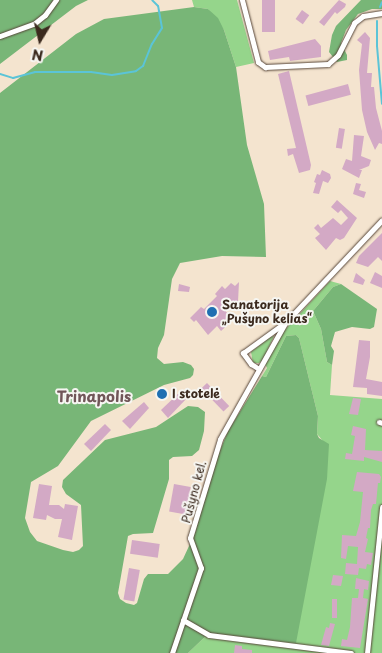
<!DOCTYPE html>
<meta charset="utf-8">
<style>
body{margin:0}
#map{position:relative;width:382px;height:653px;overflow:hidden;background:#f4e4cf;font-family:"Playpen Sans",sans-serif}
div>[style]{position:absolute}
.green>*{inset:0;background:#95d58b}
.forest>*{inset:0;background:#78b677}
.stream>*{height:2px;margin:-1px;padding:0 1px;transform-origin:1px;border-radius:1px;background:#5bc4d7}
.building>*{inset:0;background:#d3a9c5;transform-origin:0 0}
.roads{filter:drop-shadow(0 0 1px #574639) drop-shadow(0 0 1px #574639)}
.minor>*{height:5px;margin:-2.5px;padding:0 2.5px;transform-origin:2.5px;border-radius:2.5px;background:#fff}
.dots>*{width:14px;height:14px;translate:-50% -50%;box-sizing:border-box;border:2px solid #f6f6f2;border-radius:50%}
span{translate:-50% -50%;white-space:nowrap;text-align:center;line-height:1.15;-webkit-text-stroke:4px #f6f6f2;paint-order:stroke}
.poi-label{font-size:12px;color:#3b2a1e;font-weight:700}
.left{translate:0 -50%;text-align:left}
.street-label{font-size:12px;color:#3b2a1e}
.quarter-label{font-size:15px;color:#705658;font-weight:700}
.north{position:absolute;left:15px;top:15px;width:50px;height:50px;-webkit-text-stroke:4px #f6f6f2;paint-order:stroke;rotate:189deg;font-size:14px;font-weight:700;line-height:20px;text-align:center;color:#3b2a1e}
.north::after{content:'';display:block;margin:auto;width:18px;height:22px;background:#3b2a1e;clip-path:polygon(50% 0,100% 100%,50% 72%,0 100%)}
</style>
<div id="map">
<div class="green">
<i style="clip-path:polygon(192px 0,237px 0,254px 63px,236px 67px,224px 30px,208px 9px,194px 7px)"></i>
<i style="clip-path:polygon(330px 281px,341px 284px,333px 287px,313px 311px,321px 329px,327px 362px,332px 365px,330px 395px,382px 399px,382px 653px,188px 653px,209px 633px,323px 441px,317px 434px,318px 416px,299px 338px,296px 335px,286px 336px,266px 377px,262px 376px,267px 368px,265px 364px,282px 333px)"></i>
<i style="clip-path:polygon(274px 336px,263px 360px,259px 363px,253px 363px,251px 352px,270px 337px)"></i>
</div>
<div class="forest">
<i style="clip-path:polygon(0 0,88px 0,76px 6px,0 64px)"></i>
<i style="clip-path:polygon(361px 0,382px 0,382px 9px,372px 9px,358px 14px,346px 30px,341px 43px,347px 55px,347px 60px,337px 62px,329px 52px,332px 35px,336px 26px)"></i>
<i style="clip-path:polygon(194px 7px,208px 9px,218px 18px,224px 30px,236px 67px,247px 145px,264px 204px,266px 257px,222px 256px,180px 263px,172px 279px,164px 335px,158px 348px,157px 358px,164px 364px,183px 362px,191px 365px,194px 369px,193px 375px,190px 378px,164px 385px,91px 421px,58px 466px,31px 482px,25px 518px,30px 532px,37px 541px,63px 550px,73px 552px,79px 550px,83px 546px,81px 505px,66px 494px,62px 487px,63px 480px,105px 440px,156px 427px,188px 406px,198px 407px,205px 412px,204px 431px,199px 450px,192px 456px,173px 457px,169px 460px,169px 479px,153px 533px,133px 534px,128px 536px,118px 593px,120px 599px,126px 603px,134px 605px,137px 603px,144px 579px,148px 574px,168px 574px,183px 559px,195px 533px,212px 470px,228px 431px,262px 376px,266px 377px,286px 336px,296px 335px,299px 338px,318px 416px,317px 434px,319px 438px,329px 444px,327px 479px,296px 643px,209px 633px,188px 653px,0 653px,0 93px,76px 34px,104px 19px)"></i>
<i style="clip-path:polygon(341px 284px,377px 309px,374px 327px,370px 329px,352px 327px,335px 332px,331px 346px,334px 351px,332px 365px,327px 362px,321px 329px,313px 311px,333px 287px)"></i>
</div>
<div class="stream">
<i style="left:380px;top:7px;width:5px;rotate:-68deg"></i>
<i style="left:377px;top:21px;width:25px;rotate:90deg"></i>
<i style="left:377px;top:46px;width:58px;rotate:85.1deg"></i>
<i style="left:0;top:74px;width:14px;rotate:17deg"></i>
<i style="left:13px;top:78px;width:23px;rotate:-15deg"></i>
<i style="left:35px;top:72px;width:56px"></i>
<i style="left:91px;top:72px;width:21px;rotate:8deg"></i>
<i style="left:112px;top:75px;width:24px;rotate:-9deg"></i>
<i style="left:136px;top:71px;width:9px;rotate:-36deg"></i>
<i style="left:143px;top:66px;width:24px;rotate:-68deg"></i>
<i style="left:152px;top:44px;width:19px;rotate:-58deg"></i>
<i style="left:162px;top:28px;width:22px;rotate:-100deg"></i>
<i style="left:158px;top:6px;width:8px;rotate:-135deg"></i>
</div>
<div class="building">
<i style="left:262px;top:0;width:13px;height:32px"></i>
<i style="clip-path:polygon(339px 0,346px 4px,345px 7px,337px 14px,335px 12px,324px 26px,319px 22px)"></i>
<i style="left:302px;top:10px;width:9px;height:11px;rotate:36deg"></i>
<i style="clip-path:polygon(365px 32px,370px 38px,367px 73px,372px 73px,371px 87px,374px 87px,376px 108px,382px 131px,382px 144px,379px 143px,375px 150px,367px 132px,362px 110px,359px 70px,362px 44px,357px 40px)"></i>
<i style="clip-path:polygon(315px 39px,321px 46px,321px 57px,290px 61px,289px 57px,270px 60px,268px 51px)"></i>
<i style="clip-path:polygon(289px 71px,311px 165px,310px 170px,299px 173px,293px 154px,288px 156px,287px 149px,296px 148px,278px 74px)"></i>
<i style="left:348px;top:84px;width:11px;height:44px;rotate:75deg"></i>
<i style="left:339px;top:128px;width:6px;height:20px;rotate:9deg"></i>
<i style="clip-path:polygon(354px 135px,364px 136px,361px 156px,371px 160px,369px 166px,359px 170px,362px 170px,359px 178px,342px 169px,346px 159px,352px 161px)"></i>
<i style="clip-path:polygon(322px 170px,330px 174px,331px 178px,328px 183px,323px 181px,319px 194px,313px 193px,316px 183px,314px 182px,317px 174px,320px 175px)"></i>
<i style="clip-path:polygon(356px 183px,361px 184px,359px 190px,366px 192px,364px 198px,353px 194px)"></i>
<i style="clip-path:polygon(337px 200px,357px 218px,344px 238px,340px 240px,336px 238px,326px 250px,315px 238px,320px 234px,314px 228px,318px 224px,321px 228px,333px 218px,341px 225px,348px 218px,341px 210px,338px 213px,331px 207px)"></i>
<i style="clip-path:polygon(382px 233px,382px 261px,378px 257px,368px 267px,356px 263px,359px 256px)"></i>
<i style="clip-path:polygon(375px 272px,382px 276px,382px 288px,370px 283px)"></i>
<i style="clip-path:polygon(356px 273px,365px 280px,363px 285px,353px 282px)"></i>
<i style="clip-path:polygon(239px 282px,238px 302px,230px 302px,223px 308px,233px 320px,221px 331px,217px 326px,208px 335px,196px 320px,194px 322px,190px 318px,201px 307px,204px 309px,217px 296px,215px 294px,222px 286px,225px 289px,231px 283px,235px 286px)"></i>
<i style="clip-path:polygon(179px 284px,190px 287px,189px 292px,178px 291px)"></i>
<i style="clip-path:polygon(359px 340px,370px 341px,370px 357px,366px 379px,382px 382px,382px 396px,367px 394px,367px 388px,353px 387px)"></i>
<i style="left:207px;top:383px;width:32px;height:8px;rotate:46deg"></i>
<i style="clip-path:polygon(182px 390px,188px 397px,168px 418px,161px 410px)"></i>
<i style="clip-path:polygon(353px 398px,361px 399px,358px 415px,349px 414px)"></i>
<i style="clip-path:polygon(144px 402px,149px 408px,130px 429px,122px 421px)"></i>
<i style="clip-path:polygon(105px 424px,111px 430px,91px 451px,84px 444px)"></i>
<i style="clip-path:polygon(353px 426px,366px 429px,365px 450px,382px 451px,382px 462px,364px 457px,364px 461px,345px 459px,346px 453px,352px 454px,355px 436px,351px 435px)"></i>
<i style="clip-path:polygon(357px 472px,379px 474px,381px 477px,380px 483px,378px 483px,376px 504px,373px 504px,371px 510px,370px 528px,368px 528px,366px 538px,368px 539px,365px 552px,373px 553px,371px 565px,367px 564px,366px 569px,359px 568px,358px 575px,345px 574px,346px 563px,357px 564px,358px 547px,348px 546px,346px 559px,341px 558px,342px 535px,356px 536px,360px 522px,363px 492px,353px 491px)"></i>
<i style="clip-path:polygon(39px 484px,52px 486px,49px 505px,59px 505px,64px 509px,65px 504px,78px 506px,72px 540px,58px 537px,62px 519px,55px 519px,47px 515px,46px 520px,33px 518px)"></i>
<i style="left:174px;top:484px;width:17px;height:28px;rotate:10deg"></i>
<i style="left:132px;top:540px;width:28px;height:14px;rotate:8deg"></i>
<i style="left:129px;top:568px;width:11px;height:32px;rotate:10deg"></i>
<i style="clip-path:polygon(333px 575px,343px 576px,341px 586px,331px 585px)"></i>
<i style="clip-path:polygon(356px 578px,369px 581px,368px 590px,364px 589px,363px 598px,368px 599px,360px 648px,341px 646px,342px 639px,347px 640px,350px 627px,352px 598px,358px 598px,359px 589px,355px 589px)"></i>
<i style="left:332px;top:599px;width:5px;height:19px"></i>
<i style="clip-path:polygon(330px 623px,335px 624px,329px 646px,321px 645px,326px 627px,329px 628px)"></i>
<i style="clip-path:polygon(235px 645px,242px 646px,242px 649px,252px 650px,252px 653px,234px 653px)"></i>
</div>
<div class="roads">
<div class="minor">
<i style="left:242px;top:0;width:64px;rotate:75.5deg"></i>
<i style="left:258px;top:62px;width:9px;rotate:36deg"></i>
<i style="left:265px;top:67px;width:63px;rotate:-2.7deg"></i>
<i style="left:328px;top:64px;width:13px;rotate:-42deg"></i>
<i style="left:338px;top:55px;width:36px;rotate:-63deg"></i>
<i style="left:354px;top:23px;width:11px;rotate:-38deg"></i>
<i style="left:363px;top:16px;width:19px;rotate:-9deg"></i>
<i style="left:0;top:36px;width:37px;rotate:-20deg"></i>
<i style="left:35px;top:23px;width:13px;rotate:-39deg"></i>
<i style="left:45px;top:15px;width:19px;rotate:-54deg"></i>
<i style="left:259px;top:369px;width:9px;rotate:-148deg"></i>
<i style="left:251px;top:364px;width:14px;rotate:-126deg"></i>
<i style="left:243px;top:353px;width:49px;rotate:-35.9deg"></i>
<i style="left:379px;top:422px;width:3px;rotate:18deg"></i>
<i style="left:183px;top:620px;width:30px;rotate:30deg"></i>
<i style="left:209px;top:635px;width:143px;rotate:7.2deg"></i>
<i style="left:172px;top:653px;width:90px;rotate:-71.2deg"></i>
<i style="left:201px;top:568px;width:32px;rotate:-110deg"></i>
<i style="left:190px;top:538px;width:103px;rotate:-73.1deg"></i>
<i style="left:220px;top:439px;width:133px;rotate:-60.7deg"></i>
<i style="left:285px;top:323px;width:141px;rotate:-46.7deg"></i>
<i style="left:367px;top:653px;width:147px;rotate:-84.1deg"></i>
</div>
</div>
<div class="dots">
<i style="left:212px;top:312px;background:#1f6fb2"></i>
<i style="left:162px;top:394px;background:#1f6fb2"></i>
</div>
<div class="poi-label">
<span class="left" style="left:222px;top:312px">Sanatorija<br>„Pušyno kelias“</span>
<span class="left" style="left:172px;top:394px">I stotelė</span>
</div>
<div class="street-label">
<span style="left:194px;top:492px;rotate:-75deg">Pušyno kel.</span>
</div>
<div class="quarter-label">
<span style="left:94px;top:396px">Trinapolis</span>
</div>
<div class="north">N</div>
</div>
